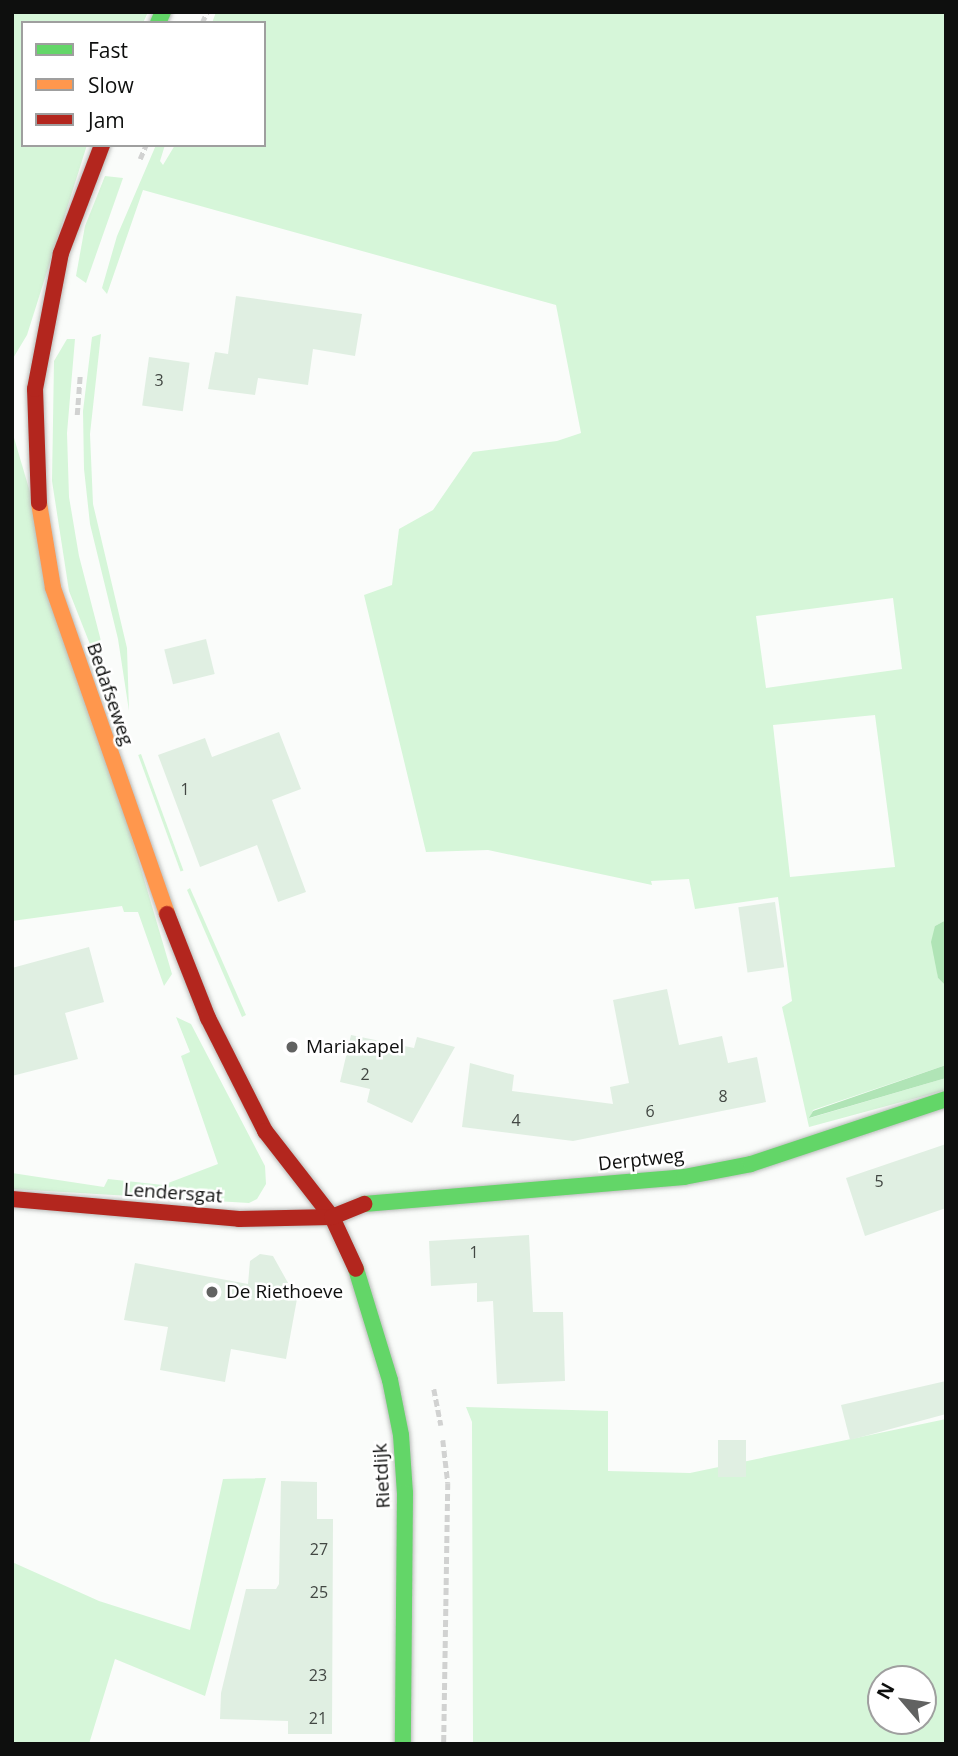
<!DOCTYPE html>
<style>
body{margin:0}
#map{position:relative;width:958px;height:1756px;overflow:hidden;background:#fafcfa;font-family:"Open Sans",sans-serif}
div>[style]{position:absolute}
.green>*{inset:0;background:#d6f6d9;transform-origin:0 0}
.water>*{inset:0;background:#b0e4b6}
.building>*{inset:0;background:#e0efe2;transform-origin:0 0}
.path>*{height:4.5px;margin-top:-2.25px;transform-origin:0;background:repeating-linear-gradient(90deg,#d1d2d1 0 7px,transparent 0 10.5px)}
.roads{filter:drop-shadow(0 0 2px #babcba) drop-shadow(0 0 2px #babcba)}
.fast>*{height:16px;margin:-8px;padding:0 8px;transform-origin:8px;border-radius:8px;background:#63d668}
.slow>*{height:16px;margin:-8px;padding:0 8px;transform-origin:8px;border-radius:8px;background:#ff974d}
.jam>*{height:16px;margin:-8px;padding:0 8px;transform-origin:8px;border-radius:8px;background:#b3261e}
.dots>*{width:19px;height:19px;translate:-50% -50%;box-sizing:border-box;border:4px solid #fff;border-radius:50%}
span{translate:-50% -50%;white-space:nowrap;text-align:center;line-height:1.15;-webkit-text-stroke:5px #fff;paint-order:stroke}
.number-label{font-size:16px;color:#424743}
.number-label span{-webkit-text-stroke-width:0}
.street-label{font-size:19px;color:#0e0f0e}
.poi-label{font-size:19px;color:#0e0f0e}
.left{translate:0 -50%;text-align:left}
.frame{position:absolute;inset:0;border:14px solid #0e0f0e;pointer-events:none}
.legend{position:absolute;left:21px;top:21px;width:245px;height:126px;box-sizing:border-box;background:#fff;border:2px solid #9f9f9f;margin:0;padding:9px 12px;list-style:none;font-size:21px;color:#0e0f0e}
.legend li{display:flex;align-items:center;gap:14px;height:35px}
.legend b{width:35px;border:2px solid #9f9f9f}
.north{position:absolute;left:867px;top:1665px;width:70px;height:70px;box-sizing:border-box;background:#fff;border:2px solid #9f9f9f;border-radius:50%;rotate:299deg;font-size:19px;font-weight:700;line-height:28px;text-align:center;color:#0e0f0e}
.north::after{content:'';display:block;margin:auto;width:24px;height:32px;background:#616261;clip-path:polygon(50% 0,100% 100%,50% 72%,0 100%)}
</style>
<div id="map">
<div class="green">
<i style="clip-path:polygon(12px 12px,148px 12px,143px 23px,23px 23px,23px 145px,87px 145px,27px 335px,12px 360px)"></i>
<i style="clip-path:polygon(evenodd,216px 12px,946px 12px,946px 920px,935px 926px,938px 978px,946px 986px,946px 1065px,813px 1110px,810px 1118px,946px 1078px,946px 1090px,809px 1127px,782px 1007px,792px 1001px,778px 897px,695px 909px,689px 879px,651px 881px,652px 885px,488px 850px,426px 852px,364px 595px,392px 585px,399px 529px,433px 510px,473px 452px,557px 441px,581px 433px,556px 305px,143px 190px,107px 294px,102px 288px,117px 236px,156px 145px,165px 145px,160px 161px,163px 165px,175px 145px,264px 145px,264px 23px,212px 23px,216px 12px,893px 598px,902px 669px,766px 688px,756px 616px,893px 598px,216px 12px,875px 715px,895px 867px,790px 877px,773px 725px,875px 715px)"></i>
<i style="clip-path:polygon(105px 176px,123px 178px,86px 283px,76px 276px,85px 226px)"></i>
<i style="clip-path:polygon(101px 334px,90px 434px,93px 504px,127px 648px,129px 711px,118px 639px,90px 524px,84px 469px,83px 411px,92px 337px)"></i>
<i style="clip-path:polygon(67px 339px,75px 339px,67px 433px,69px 497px,79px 556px,101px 641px,104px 680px,69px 591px,52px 481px,54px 361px)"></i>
<i style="clip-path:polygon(12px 431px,172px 974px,164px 986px,138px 912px,124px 912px,122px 906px,12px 921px)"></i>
<i style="left:141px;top:754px;width:124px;height:3px;rotate:70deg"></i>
<i style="clip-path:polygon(190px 888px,246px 1015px,242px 1017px,187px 890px)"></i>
<i style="clip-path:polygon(176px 1017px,191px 1024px,265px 1166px,266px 1184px,257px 1199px,249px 1203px,12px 1189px,12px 1173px,104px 1187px,108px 1179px,163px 1185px,218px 1164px,181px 1056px,190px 1052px)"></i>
<i style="clip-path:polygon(evenodd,466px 1407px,608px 1411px,608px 1471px,690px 1473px,946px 1419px,946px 1744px,473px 1744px,472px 1422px,466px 1407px,881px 1679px,923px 1679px,923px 1721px,881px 1721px,881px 1679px)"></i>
<i style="clip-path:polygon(266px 1478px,205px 1696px,115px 1659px,89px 1744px,12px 1744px,12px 1562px,99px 1601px,190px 1630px,223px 1479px)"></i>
</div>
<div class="water">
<i style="clip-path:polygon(946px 920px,946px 986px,938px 978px,931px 942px,935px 926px)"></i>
<i style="clip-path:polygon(946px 1065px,946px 1078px,809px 1118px,813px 1111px)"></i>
</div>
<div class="building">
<i style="clip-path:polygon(236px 296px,362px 314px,355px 356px,313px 349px,308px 385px,258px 378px,255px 395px,208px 389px,215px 352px,228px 354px)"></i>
<i style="left:149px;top:357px;width:41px;height:49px;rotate:8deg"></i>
<i style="left:206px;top:639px;width:36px;height:43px;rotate:76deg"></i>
<i style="clip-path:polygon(279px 732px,301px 789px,272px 800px,306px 892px,278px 902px,257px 845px,200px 867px,158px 755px,205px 738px,212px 757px)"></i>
<i style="left:775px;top:902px;width:66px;height:37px;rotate:82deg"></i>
<i style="clip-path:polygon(89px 947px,104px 1002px,65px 1013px,78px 1059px,12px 1076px,12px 968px)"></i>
<i style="clip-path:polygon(667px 989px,679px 1045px,722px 1036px,728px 1063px,757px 1057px,766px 1102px,573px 1141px,462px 1127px,470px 1063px,514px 1075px,512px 1091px,613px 1104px,610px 1087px,629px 1083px,613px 1000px)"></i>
<i style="clip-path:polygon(351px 1035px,414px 1048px,417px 1037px,455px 1047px,412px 1123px,367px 1102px,370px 1089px,340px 1082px)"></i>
<i style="clip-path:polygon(946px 1144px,946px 1208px,865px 1236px,846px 1178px)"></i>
<i style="clip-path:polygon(529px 1235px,533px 1312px,563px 1312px,565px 1381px,497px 1384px,493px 1301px,477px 1302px,477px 1283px,431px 1286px,429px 1241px)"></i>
<i style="clip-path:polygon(260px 1254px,273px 1256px,297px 1299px,286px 1359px,231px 1349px,225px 1382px,160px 1370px,168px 1327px,124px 1320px,135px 1263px,248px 1284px,250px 1261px)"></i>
<i style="clip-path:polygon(946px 1381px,946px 1414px,850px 1440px,841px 1405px)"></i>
<i style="left:718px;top:1440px;width:28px;height:37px"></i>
<i style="clip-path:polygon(281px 1481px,317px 1482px,317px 1519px,333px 1519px,332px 1734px,288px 1734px,288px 1721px,220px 1719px,221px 1693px,246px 1589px,276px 1589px,279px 1584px)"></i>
</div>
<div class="path">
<i style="left:202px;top:23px;width:12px;rotate:-66deg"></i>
<i style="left:140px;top:159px;width:15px;rotate:-67deg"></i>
<i style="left:77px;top:415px;width:40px;rotate:-85.7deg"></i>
<i style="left:434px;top:1389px;width:37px;rotate:79deg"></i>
<i style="left:443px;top:1440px;width:43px;rotate:83.4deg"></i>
<i style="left:448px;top:1483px;width:260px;rotate:90.9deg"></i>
</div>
<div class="roads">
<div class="fast">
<i style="left:158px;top:23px;width:12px;rotate:-66deg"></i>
<i style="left:364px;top:1204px;width:321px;rotate:-4.8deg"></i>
<i style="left:684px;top:1177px;width:68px;rotate:-11deg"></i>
<i style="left:751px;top:1164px;width:206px;rotate:-18.4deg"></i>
<i style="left:356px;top:1269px;width:116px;rotate:73deg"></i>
<i style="left:390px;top:1380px;width:56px;rotate:78.7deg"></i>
<i style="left:401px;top:1435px;width:58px;rotate:86.1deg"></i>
<i style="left:405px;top:1493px;width:251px;rotate:90.5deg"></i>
</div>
<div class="slow">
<i style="left:39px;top:503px;width:86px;rotate:80.6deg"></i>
<i style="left:53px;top:588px;width:345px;rotate:70.7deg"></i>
</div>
<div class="jam">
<i style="left:39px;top:503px;width:114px;rotate:-92deg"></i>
<i style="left:35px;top:389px;width:138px;rotate:-79.2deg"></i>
<i style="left:61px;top:253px;width:116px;rotate:-69.2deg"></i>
<i style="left:167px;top:914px;width:112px;rotate:68.5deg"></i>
<i style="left:208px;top:1018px;width:127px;rotate:63.2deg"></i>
<i style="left:265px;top:1131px;width:109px;rotate:52.1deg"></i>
<i style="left:332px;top:1217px;width:57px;rotate:65.2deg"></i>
<i style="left:12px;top:1199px;width:228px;rotate:5deg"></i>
<i style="left:239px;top:1219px;width:93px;rotate:-1.2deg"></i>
<i style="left:332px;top:1217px;width:35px;rotate:-22deg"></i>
</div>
</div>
<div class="dots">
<i style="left:292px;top:1047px;background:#616261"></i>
<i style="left:212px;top:1292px;background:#616261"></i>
</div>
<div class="number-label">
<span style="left:159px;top:380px">3</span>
<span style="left:185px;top:789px">1</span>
<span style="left:365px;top:1074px">2</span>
<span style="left:723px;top:1096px">8</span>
<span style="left:650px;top:1111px">6</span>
<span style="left:516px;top:1120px">4</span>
<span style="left:879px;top:1181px">5</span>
<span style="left:474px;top:1252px">1</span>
<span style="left:319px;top:1549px">27</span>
<span style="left:319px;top:1592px">25</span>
<span style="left:318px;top:1675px">23</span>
<span style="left:318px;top:1718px">21</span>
</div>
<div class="street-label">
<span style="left:110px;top:694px;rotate:71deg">Bedafseweg</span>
<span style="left:641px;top:1160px;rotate:-6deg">Derptweg</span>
<span style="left:173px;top:1193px;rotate:4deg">Lendersgat</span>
<span style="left:382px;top:1476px;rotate:-93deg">Rietdijk</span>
</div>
<div class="poi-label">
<span class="left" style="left:306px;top:1047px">Mariakapel</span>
<span class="left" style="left:226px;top:1292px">De Riethoeve</span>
</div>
<div class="frame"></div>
<ul class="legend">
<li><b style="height:9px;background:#63d668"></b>Fast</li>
<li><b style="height:9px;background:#ff974d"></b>Slow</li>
<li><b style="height:9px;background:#b3261e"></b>Jam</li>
</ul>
<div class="north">N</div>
</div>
